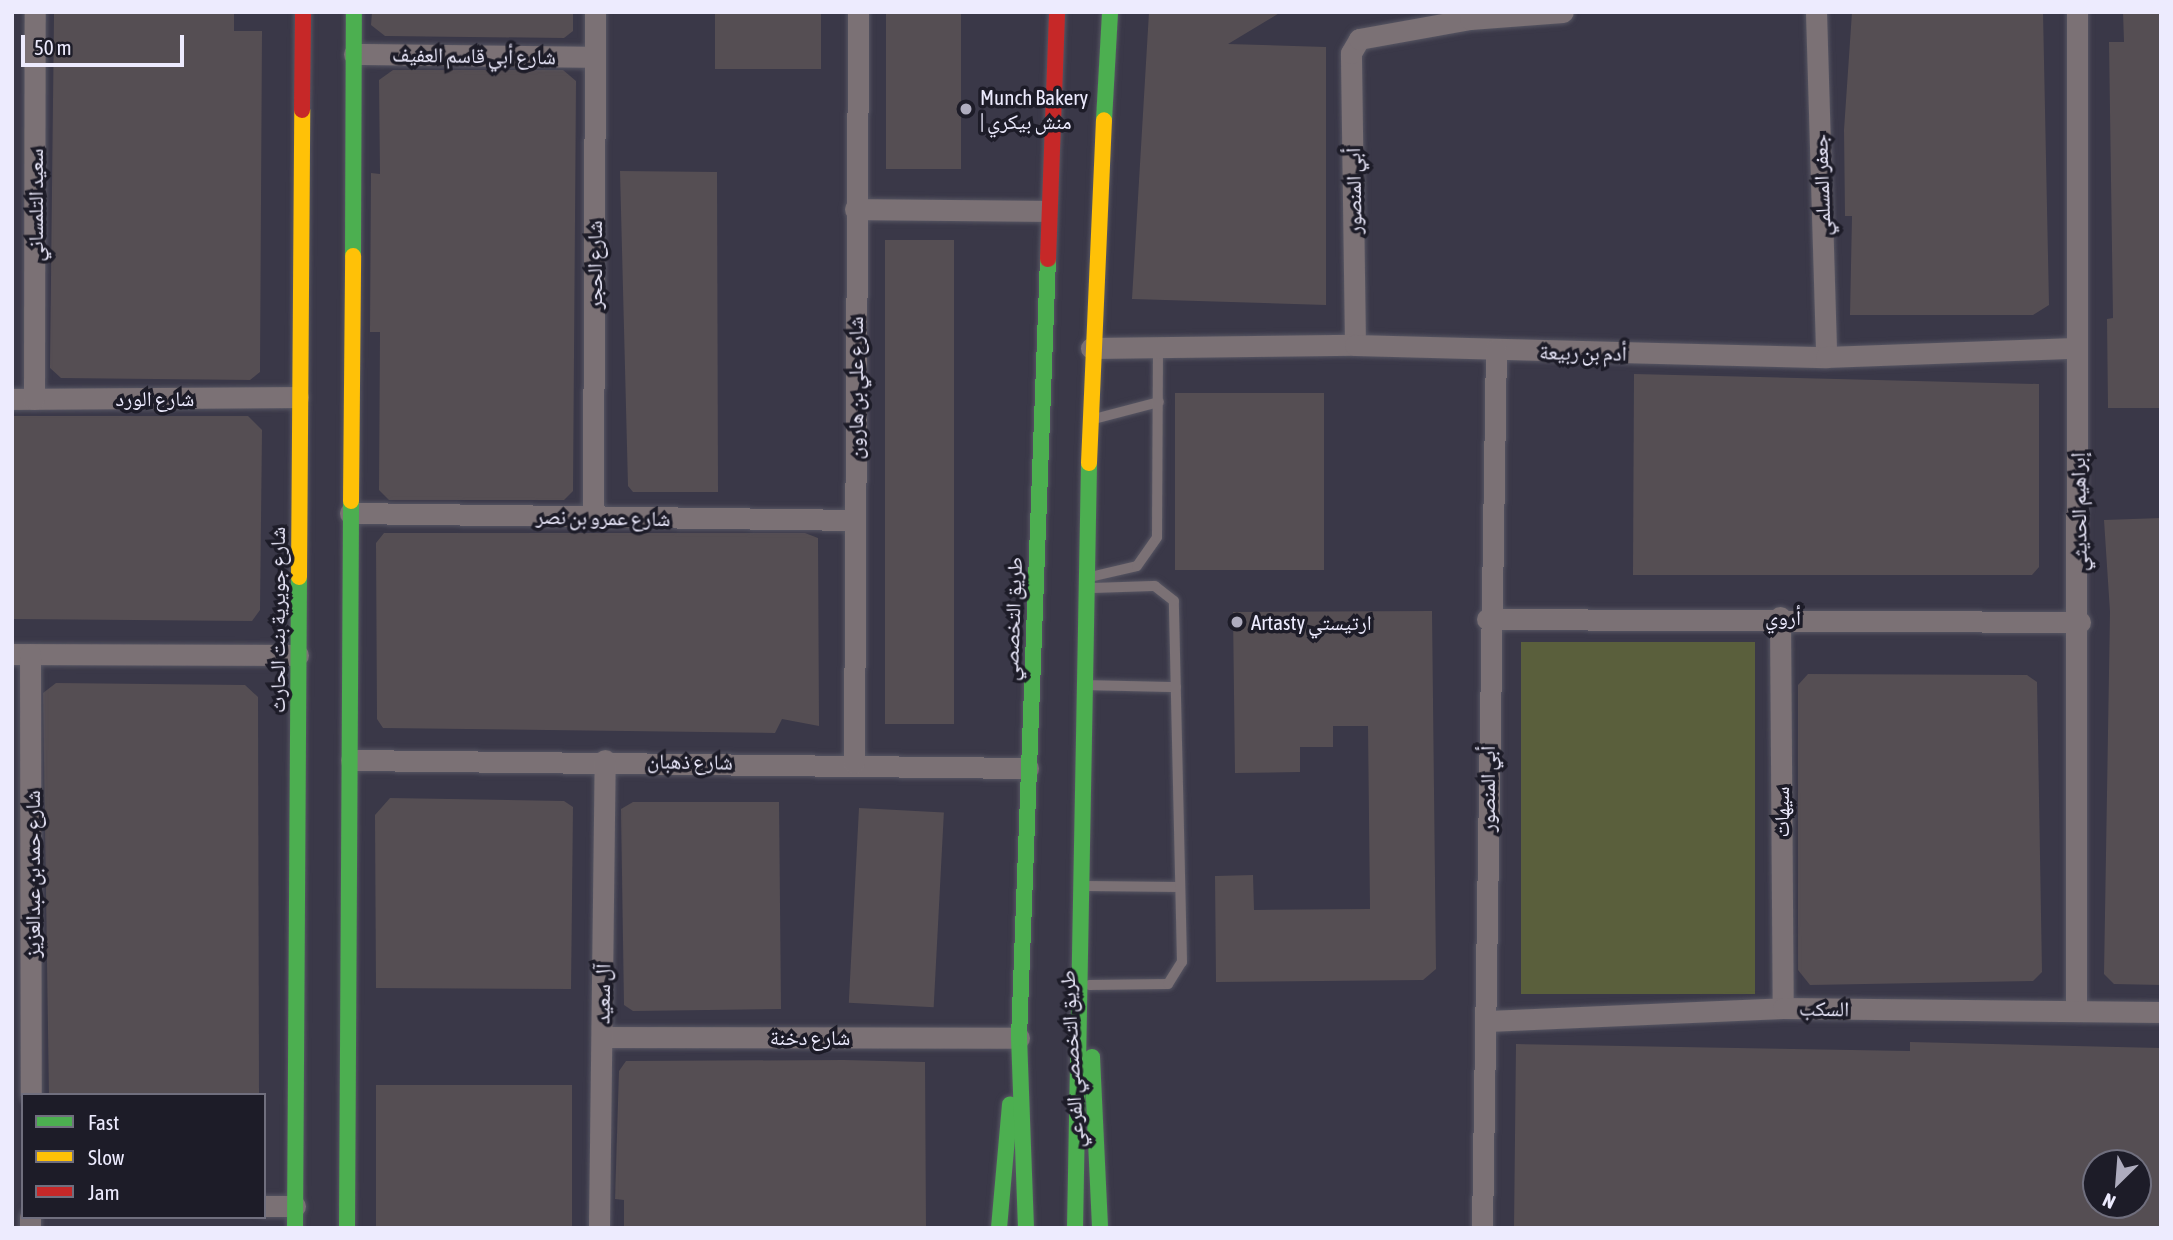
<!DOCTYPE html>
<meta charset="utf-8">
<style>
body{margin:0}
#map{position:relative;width:2173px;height:1240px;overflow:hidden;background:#3a3848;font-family:"Asap Condensed","Noto Naskh Arabic",sans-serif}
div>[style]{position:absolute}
.green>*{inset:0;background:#5a5f3c;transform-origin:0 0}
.building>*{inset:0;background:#554e53;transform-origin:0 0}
.roads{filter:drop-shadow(0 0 2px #575663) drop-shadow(0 0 2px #575663)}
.lane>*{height:10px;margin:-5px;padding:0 5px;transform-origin:5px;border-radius:5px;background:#7b7175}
.street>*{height:21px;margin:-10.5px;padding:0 10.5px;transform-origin:10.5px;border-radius:10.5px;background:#7b7175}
.fast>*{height:16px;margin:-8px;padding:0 8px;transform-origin:8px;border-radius:8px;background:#4caf50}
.slow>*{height:16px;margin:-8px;padding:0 8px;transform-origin:8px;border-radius:8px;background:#ffc107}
.jam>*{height:16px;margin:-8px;padding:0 8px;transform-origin:8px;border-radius:8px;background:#c62828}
.dots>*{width:19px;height:19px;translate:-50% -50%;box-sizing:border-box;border:4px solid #1d1c28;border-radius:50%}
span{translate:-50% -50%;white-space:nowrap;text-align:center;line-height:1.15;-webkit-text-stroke:7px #1d1c28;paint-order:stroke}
.street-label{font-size:21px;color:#edebfe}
.poi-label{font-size:21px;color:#edebfe}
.left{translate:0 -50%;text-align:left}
.frame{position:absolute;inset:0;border:14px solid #edebfe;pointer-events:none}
.legend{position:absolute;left:21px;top:1093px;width:245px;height:126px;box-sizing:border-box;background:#1d1c28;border:2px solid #706f7e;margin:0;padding:9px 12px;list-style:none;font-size:21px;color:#edebfe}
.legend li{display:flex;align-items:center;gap:14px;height:35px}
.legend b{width:35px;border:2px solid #706f7e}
.north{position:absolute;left:2082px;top:1149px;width:70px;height:70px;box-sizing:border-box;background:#1d1c28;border:2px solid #706f7e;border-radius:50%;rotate:205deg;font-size:19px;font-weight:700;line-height:28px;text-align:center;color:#edebfe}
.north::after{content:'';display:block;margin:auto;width:24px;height:32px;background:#aeacbe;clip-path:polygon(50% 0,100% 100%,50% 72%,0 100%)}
.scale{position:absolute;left:21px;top:35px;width:163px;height:32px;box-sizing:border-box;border:4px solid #edebfe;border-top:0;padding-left:9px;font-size:21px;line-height:24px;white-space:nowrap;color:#edebfe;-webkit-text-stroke:5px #1d1c28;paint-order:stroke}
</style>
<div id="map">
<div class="green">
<i style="left:1755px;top:642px;width:352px;height:234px;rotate:90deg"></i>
</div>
<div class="building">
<i style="clip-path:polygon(54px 12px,234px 12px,234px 31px,262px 31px,260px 372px,250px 380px,61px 378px,50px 368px)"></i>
<i style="clip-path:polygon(372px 12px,573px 12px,573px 31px,564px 38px,385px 36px,371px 25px)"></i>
<i style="left:715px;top:12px;width:106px;height:57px"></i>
<i style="left:886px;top:12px;width:75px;height:157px"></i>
<i style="clip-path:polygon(1149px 12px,1281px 12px,1228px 44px,1326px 47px,1326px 305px,1132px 299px)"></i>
<i style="clip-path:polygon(1852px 12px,2043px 12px,2049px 305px,2033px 315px,1850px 315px,1852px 216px,1845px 216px,1844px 130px)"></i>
<i style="clip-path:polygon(2123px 12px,2161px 12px,2161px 408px,2108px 408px,2107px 319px,2113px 318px,2109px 42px,2124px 42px)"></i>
<i style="clip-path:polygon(393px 70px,563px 70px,576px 81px,573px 491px,564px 500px,389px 500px,379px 490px,380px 332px,370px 332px,371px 173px,380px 174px,379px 80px)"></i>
<i style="clip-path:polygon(620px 171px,717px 172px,718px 492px,633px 492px,628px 486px)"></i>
<i style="left:885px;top:240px;width:69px;height:484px"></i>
<i style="clip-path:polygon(1634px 374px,2039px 384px,2039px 567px,2032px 575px,1633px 575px)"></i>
<i style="left:1175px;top:393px;width:149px;height:177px"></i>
<i style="clip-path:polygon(12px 416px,248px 416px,262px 430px,260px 610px,252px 621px,12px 619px)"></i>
<i style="clip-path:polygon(2161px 518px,2161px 985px,2114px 984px,2104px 974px,2110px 612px,2104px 520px)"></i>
<i style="clip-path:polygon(384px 533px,805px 533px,818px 538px,819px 726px,782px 719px,775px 733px,383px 728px,377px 719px,376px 543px)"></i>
<i style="clip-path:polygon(1432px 611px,1436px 969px,1423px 980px,1216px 982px,1215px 876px,1253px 875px,1254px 910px,1370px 909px,1368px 726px,1333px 726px,1333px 747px,1300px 747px,1300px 772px,1235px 773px,1233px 612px)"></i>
<i style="clip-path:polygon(1808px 674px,2027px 675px,2037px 682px,2042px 972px,2033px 981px,1810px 985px,1798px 970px,1798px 685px)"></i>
<i style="clip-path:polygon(56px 683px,245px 685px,258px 697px,259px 1095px,49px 1095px,43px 693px)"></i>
<i style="clip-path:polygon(390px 798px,564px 801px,573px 807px,571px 989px,376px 988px,375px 815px)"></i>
<i style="clip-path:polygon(633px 802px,779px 802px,781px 1009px,633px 1011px,624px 1005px,621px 809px)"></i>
<i style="left:859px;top:808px;width:85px;height:195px;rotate:3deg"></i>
<i style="clip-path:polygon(evenodd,1910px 1042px,2161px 1048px,2161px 1228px,1514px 1228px,1516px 1044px,1910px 1051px,1910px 1042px,2092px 1163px,2138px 1163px,2138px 1205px,2092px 1205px,2092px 1163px)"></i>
<i style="clip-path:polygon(844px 1060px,925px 1062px,926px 1228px,624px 1228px,624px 1200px,615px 1199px,619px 1071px,626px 1061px)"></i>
<i style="left:376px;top:1085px;width:196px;height:143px"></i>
</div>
<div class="roads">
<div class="lane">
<i style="left:1094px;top:419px;width:67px;rotate:-14.7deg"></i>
<i style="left:1090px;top:577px;width:48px;rotate:-13.2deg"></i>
<i style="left:1137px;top:566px;width:35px;rotate:-55deg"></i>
<i style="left:1157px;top:537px;width:193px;rotate:-89.7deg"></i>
<i style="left:1087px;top:685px;width:89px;rotate:1.3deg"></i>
<i style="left:1085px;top:886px;width:95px;rotate:0.6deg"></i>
<i style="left:1089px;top:985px;width:79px;rotate:-0.7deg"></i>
<i style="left:1168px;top:984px;width:26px;rotate:-58deg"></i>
<i style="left:1182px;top:962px;width:361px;rotate:-91.3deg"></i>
<i style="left:1174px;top:601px;width:24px;rotate:-142deg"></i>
<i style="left:1155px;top:586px;width:65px;rotate:178.2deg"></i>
</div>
<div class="street">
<i style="left:1816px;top:12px;width:345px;rotate:88.3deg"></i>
<i style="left:354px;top:54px;width:241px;rotate:0.7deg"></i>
<i style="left:855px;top:209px;width:191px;rotate:0.6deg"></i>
<i style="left:1355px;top:345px;width:292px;rotate:-90.8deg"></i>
<i style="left:1351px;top:53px;width:16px;rotate:-60deg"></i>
<i style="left:1359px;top:39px;width:113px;rotate:-10.2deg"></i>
<i style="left:1470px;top:19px;width:93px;rotate:-4.3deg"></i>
<i style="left:1091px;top:348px;width:264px;rotate:-0.7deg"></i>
<i style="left:1355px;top:345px;width:471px;rotate:1.5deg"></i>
<i style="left:1826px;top:357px;width:249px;rotate:-2.1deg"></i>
<i style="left:12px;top:399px;width:286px;rotate:-0.4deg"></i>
<i style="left:34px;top:399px;width:387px;rotate:-89.9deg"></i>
<i style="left:350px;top:513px;width:505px;rotate:0.79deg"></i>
<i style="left:593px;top:517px;width:505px;rotate:-89.77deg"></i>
<i style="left:1780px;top:617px;width:391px;rotate:89.6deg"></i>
<i style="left:1487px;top:619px;width:593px;rotate:0.29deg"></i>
<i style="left:12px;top:654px;width:286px;rotate:0.2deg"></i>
<i style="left:30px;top:654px;width:441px;rotate:89.9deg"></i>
<i style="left:351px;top:760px;width:677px;rotate:0.68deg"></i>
<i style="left:854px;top:763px;width:751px;rotate:-89.69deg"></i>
<i style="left:2076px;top:1011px;width:999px;rotate:-89.94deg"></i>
<i style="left:1488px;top:1021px;width:295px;rotate:-2.5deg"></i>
<i style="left:1783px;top:1008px;width:378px;rotate:0.6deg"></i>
<i style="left:602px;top:1037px;width:417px;rotate:0.1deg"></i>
<i style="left:264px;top:1206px;width:31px"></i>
<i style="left:30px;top:1228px;width:11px;rotate:-90deg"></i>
<i style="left:599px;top:1228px;width:468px;rotate:-89.3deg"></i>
<i style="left:1482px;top:1228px;width:879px;rotate:-89.09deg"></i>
</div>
<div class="fast">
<i style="left:1104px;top:120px;width:108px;rotate:-86.8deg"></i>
<i style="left:353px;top:256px;width:244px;rotate:-89.8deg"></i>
<i style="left:1092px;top:1057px;width:171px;rotate:87.3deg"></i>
<i style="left:295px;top:1228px;width:651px;rotate:-89.65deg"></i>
<i style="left:347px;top:1228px;width:727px;rotate:-89.68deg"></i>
<i style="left:999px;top:1228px;width:124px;rotate:-84.9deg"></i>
<i style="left:1026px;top:1228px;width:190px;rotate:-92.1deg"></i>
<i style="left:1019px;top:1038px;width:780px;rotate:-87.87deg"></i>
<i style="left:1075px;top:1228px;width:765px;rotate:-88.95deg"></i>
</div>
<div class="slow">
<i style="left:1089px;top:463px;width:343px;rotate:-87.5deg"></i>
<i style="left:351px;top:501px;width:245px;rotate:-89.5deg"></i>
<i style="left:299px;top:577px;width:467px;rotate:-89.6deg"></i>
</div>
<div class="jam">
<i style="left:302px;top:110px;width:98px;rotate:-89.4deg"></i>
<i style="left:1048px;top:259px;width:247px;rotate:-87.9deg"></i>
</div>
</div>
<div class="dots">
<i style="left:966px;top:109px;background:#aeacbe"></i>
<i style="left:1237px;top:622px;background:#aeacbe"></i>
</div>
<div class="street-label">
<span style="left:474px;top:55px;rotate:1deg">شارع أبي قاسم العفيف</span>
<span style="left:1821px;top:185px;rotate:-92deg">جعفر المسلمي</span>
<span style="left:1353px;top:191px;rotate:-91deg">أبي المنصور</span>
<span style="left:35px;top:205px;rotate:-90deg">سعيد التلمساني</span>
<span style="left:594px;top:265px;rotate:-90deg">شارع الحجر</span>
<span style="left:1583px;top:352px;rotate:1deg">أدم بن ربيعة</span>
<span style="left:855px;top:388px;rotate:-90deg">شارع علي بن هارون</span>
<span style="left:155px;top:398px">شارع الورد</span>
<span style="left:2078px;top:512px;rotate:-91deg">إبراهيم الحديثي</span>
<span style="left:603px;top:517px;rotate:1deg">شارع عمرو بن نصر</span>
<span style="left:1783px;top:617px">أروي</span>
<span style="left:1012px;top:619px;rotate:-88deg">طريق التخصصي</span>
<span style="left:277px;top:620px;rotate:-90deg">شارع جويرية بنت الحارث</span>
<span style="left:690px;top:761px;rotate:1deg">شارع ذهبان</span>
<span style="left:1487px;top:789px;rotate:-90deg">أبي المنصور</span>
<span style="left:1781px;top:812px;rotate:-90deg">سيهات</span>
<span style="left:32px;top:874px;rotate:-90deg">شارع حمد بن عبدالعزيز</span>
<span style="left:602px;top:994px;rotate:-89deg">آل سعيد</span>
<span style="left:1824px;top:1008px;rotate:1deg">السكب</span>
<span style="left:810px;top:1037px">شارع دخنة</span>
<span style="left:1071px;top:1059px;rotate:-93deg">طريق التخصصي الفرعي</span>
</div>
<div class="poi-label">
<span class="left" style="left:980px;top:109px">Munch Bakery<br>| منش بيكري</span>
<span class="left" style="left:1251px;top:622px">Artasty ارتيستي</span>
</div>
<div class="frame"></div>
<ul class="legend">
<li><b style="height:9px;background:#4caf50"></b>Fast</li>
<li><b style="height:9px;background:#ffc107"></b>Slow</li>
<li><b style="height:9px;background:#c62828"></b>Jam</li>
</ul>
<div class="north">N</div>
<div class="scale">50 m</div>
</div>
